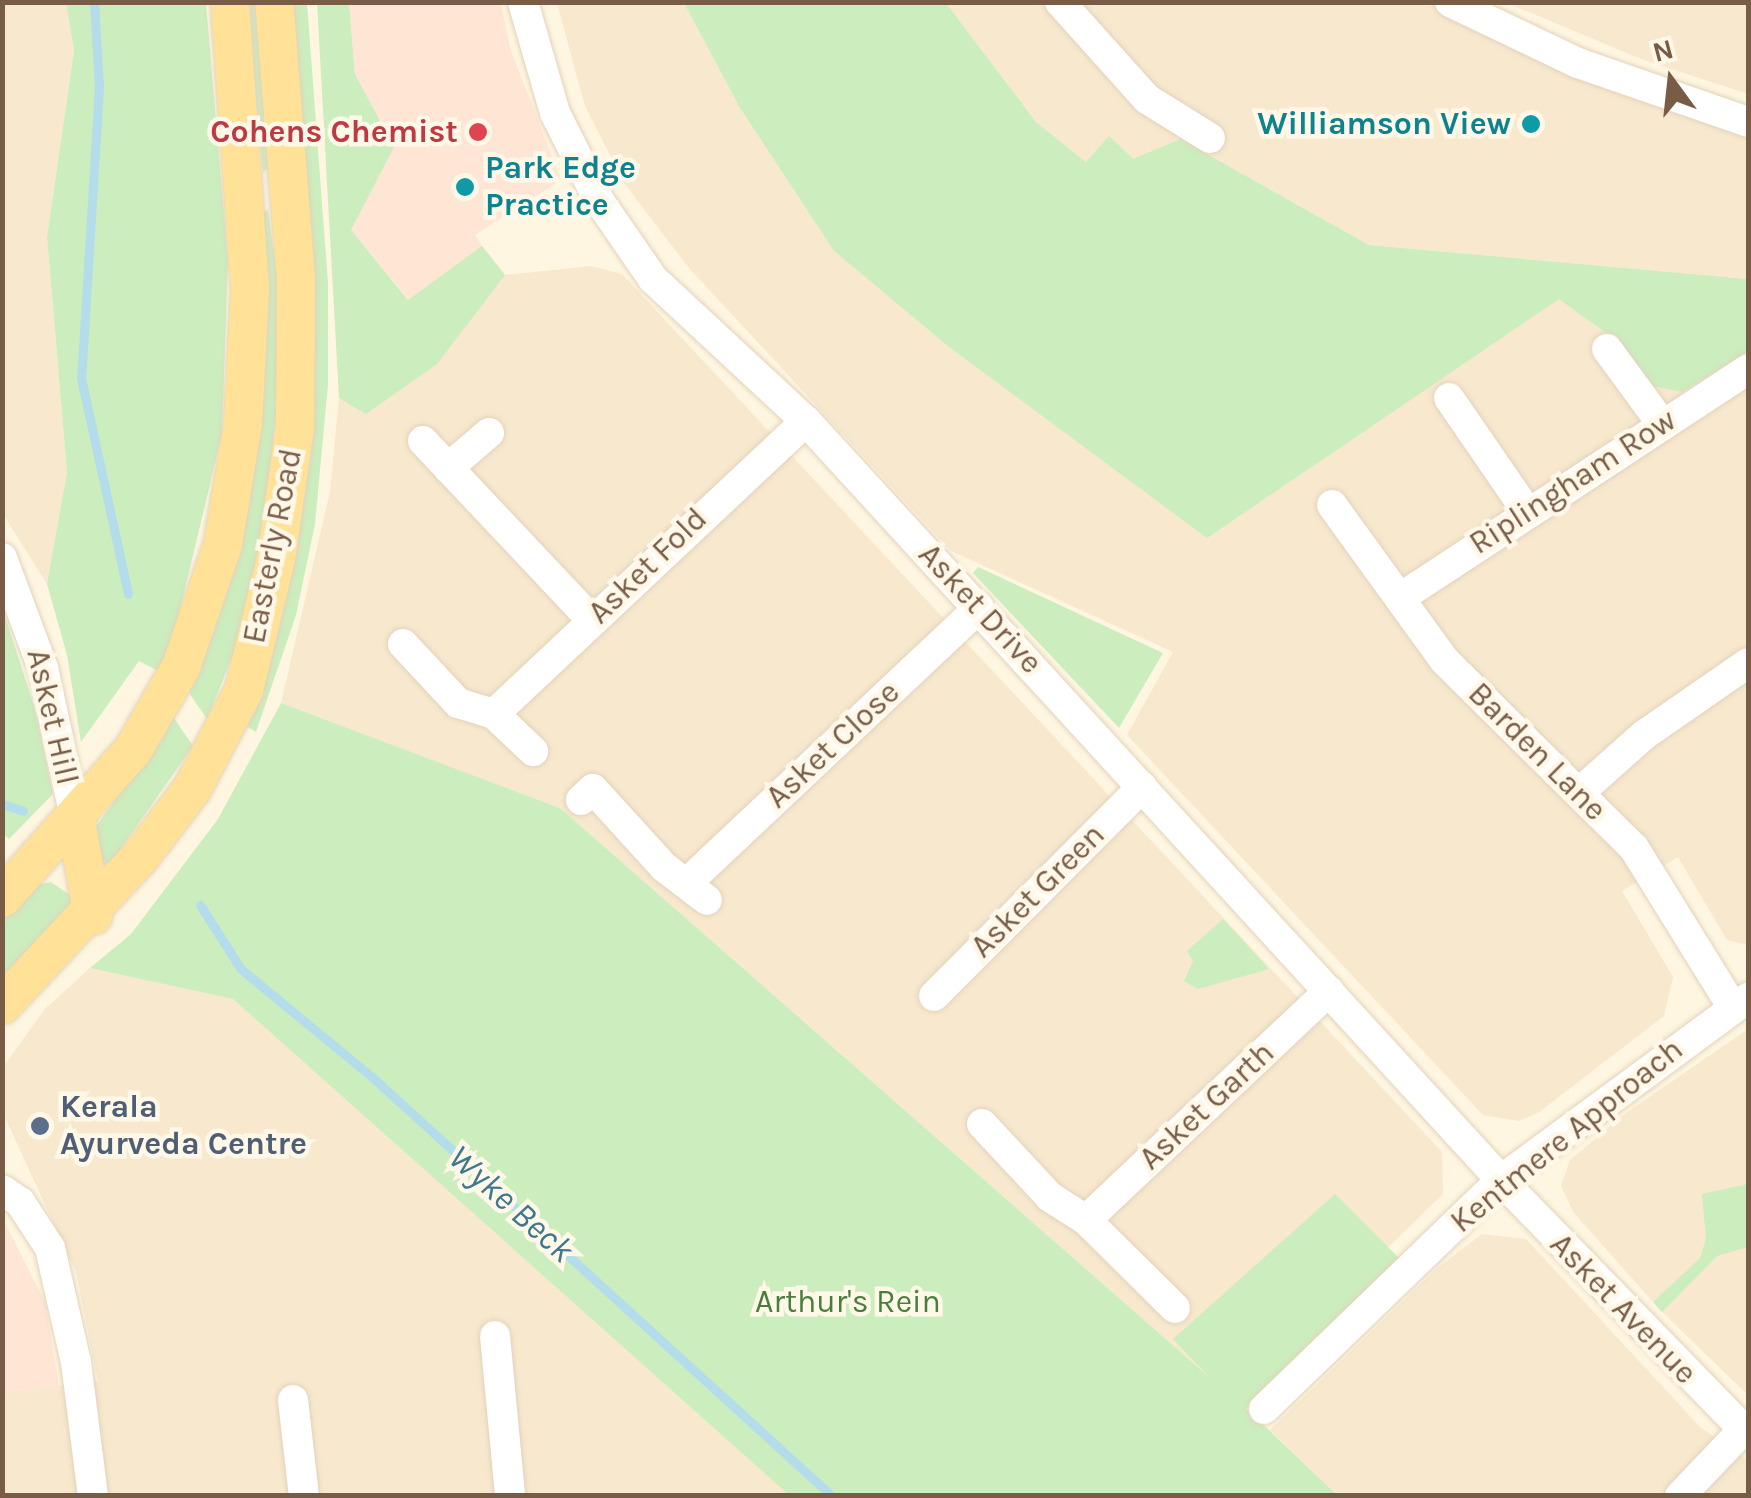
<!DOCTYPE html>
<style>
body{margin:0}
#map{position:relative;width:1751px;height:1498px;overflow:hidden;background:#fef6e0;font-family:Karla,sans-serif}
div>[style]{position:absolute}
.residential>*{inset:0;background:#f7e8ce}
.commercial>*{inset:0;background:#ffe5d4}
.green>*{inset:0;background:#ccedbe}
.stream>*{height:9px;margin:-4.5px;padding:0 4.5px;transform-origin:4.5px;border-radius:4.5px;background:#b3ddea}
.roads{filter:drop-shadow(0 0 2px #e3d2bb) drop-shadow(0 0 2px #e3d2bb)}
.minor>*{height:30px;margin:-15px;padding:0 15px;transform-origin:15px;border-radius:15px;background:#fff}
.major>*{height:38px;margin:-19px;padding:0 19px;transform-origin:19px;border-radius:19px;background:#ffe297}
.dots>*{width:28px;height:28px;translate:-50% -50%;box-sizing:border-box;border:5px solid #fff8e9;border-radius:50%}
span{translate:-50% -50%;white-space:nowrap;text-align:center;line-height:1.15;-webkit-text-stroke:9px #fff8e9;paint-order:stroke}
.culture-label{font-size:32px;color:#0d838f;font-weight:700}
.right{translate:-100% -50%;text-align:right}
.left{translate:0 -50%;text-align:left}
.health-label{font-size:32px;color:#be3a42;font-weight:700}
.street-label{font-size:32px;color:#785c45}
.service-label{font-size:32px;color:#4e5e75;font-weight:700}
.park-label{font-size:32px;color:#497f3c}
.water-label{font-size:35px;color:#3c798e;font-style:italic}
.frame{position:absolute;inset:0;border:5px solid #785c45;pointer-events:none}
.north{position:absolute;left:1621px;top:30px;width:100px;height:100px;-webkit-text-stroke:8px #fff8e9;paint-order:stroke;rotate:345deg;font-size:28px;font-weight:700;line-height:40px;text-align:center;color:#785c45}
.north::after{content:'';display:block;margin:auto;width:35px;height:45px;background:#785c45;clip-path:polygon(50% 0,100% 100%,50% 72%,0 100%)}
</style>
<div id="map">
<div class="residential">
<i style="clip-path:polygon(2px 3px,66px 3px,74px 51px,47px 237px,67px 472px,47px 584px,3px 514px)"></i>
<i style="clip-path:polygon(557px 3px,684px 3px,740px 108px,834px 251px,949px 347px,1207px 537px,1559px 298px,1682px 392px,1748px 352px,1748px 945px,1727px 940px,1678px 857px,1622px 891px,1673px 977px,1664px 1016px,1539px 1112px,1519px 1121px,1483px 1115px,1127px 735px,1173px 652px,951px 551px,689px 268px,624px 183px,585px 106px)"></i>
<i style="clip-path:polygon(946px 3px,1430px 3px,1466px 24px,1748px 134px,1748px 279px,1369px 245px,1180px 139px,1133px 159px,1086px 162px,1036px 122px)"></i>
<i style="clip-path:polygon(1507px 3px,1748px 3px,1748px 94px,1641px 59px)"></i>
<i style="clip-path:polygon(333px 230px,409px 300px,482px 246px,505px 275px,591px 266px,622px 274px,1442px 1152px,1443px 1194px,1233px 1398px,560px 808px,281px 703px,330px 492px,339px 398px)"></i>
<i style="clip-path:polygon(90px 968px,233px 999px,789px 1495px,3px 1495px,3px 1393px,98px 1381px,76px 1272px,3px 1113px,3px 1067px,45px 1009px)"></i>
<i style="clip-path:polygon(1748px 1029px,1748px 1395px,1662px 1312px,1574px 1213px,1561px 1186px,1570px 1160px,1626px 1113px)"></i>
<i style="clip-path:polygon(1482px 1234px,1526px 1239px,1700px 1427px,1748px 1460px,1748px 1495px,1337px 1495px,1270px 1430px,1436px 1269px)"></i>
</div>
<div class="commercial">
<i style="clip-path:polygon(349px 3px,501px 3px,510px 48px,561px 180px,475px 235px,482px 246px,409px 300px,350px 229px,394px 147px,355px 74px)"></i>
<i style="clip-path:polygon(2px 1217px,45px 1302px,59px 1386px,3px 1393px)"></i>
</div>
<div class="green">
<i style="clip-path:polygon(66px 3px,206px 3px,228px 261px,222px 434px,173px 639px,158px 671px,139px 661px,81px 742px,67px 655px,47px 584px,67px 472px,47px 237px,74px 51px)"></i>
<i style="clip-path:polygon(245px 3px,258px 3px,270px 167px,263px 172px)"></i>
<i style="clip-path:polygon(292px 3px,307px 3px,328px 283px,328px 384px,315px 524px,296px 615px,256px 732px,243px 724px,281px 610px)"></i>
<i style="clip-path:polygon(317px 3px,349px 3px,355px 74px,394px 147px,351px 230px,408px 300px,482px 246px,505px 275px,437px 364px,366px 414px,339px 398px)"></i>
<i style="clip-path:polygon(684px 3px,946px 3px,1036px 122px,1086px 162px,1109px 136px,1133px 159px,1180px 139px,1369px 245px,1748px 279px,1748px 352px,1682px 392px,1648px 385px,1618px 342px,1559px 299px,1207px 538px,949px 347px,834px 251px,740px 108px)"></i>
<i style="clip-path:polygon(268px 210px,280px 298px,280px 372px,265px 524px,240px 638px,207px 719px,187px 690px,261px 212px)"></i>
<i style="clip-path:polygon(978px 567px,1163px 653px,1119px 728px,973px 573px)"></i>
<i style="clip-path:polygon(3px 610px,35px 709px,53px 794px,9px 839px,2px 833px)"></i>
<i style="clip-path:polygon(281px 703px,560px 808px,1209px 1377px,1173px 1339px,1335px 1194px,1409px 1268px,1264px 1409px,1246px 1408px,1337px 1495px,789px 1495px,233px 999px,90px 968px,131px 934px,218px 819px)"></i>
<i style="clip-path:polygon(174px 718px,193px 746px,110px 864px,103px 864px,92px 832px)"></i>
<i style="clip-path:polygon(51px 882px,73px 897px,64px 923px,3px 982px,3px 919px,40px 884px)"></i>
<i style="clip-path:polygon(1223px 919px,1269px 969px,1198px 989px,1184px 981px,1193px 961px,1187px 951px)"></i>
<i style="clip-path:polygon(1748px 1184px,1748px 1247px,1717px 1256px,1662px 1312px,1653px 1302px,1700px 1258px,1706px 1239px,1702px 1194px)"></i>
</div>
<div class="stream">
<i style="left:94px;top:2px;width:85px;rotate:86.6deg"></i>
<i style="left:99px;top:87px;width:292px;rotate:93.5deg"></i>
<i style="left:81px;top:378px;width:221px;rotate:77.7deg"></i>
<i style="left:2px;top:804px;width:22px;rotate:18deg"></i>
<i style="left:200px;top:905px;width:76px;rotate:57.4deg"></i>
<i style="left:241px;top:969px;width:168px;rotate:39.5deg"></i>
<i style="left:371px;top:1076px;width:624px;rotate:42.34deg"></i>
</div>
<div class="roads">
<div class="minor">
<i style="left:523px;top:2px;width:116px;rotate:73.9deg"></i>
<i style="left:555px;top:113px;width:96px;rotate:63.4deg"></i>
<i style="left:598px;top:199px;width:97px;rotate:55.5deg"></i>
<i style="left:653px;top:279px;width:209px;rotate:42.9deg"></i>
<i style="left:806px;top:421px;width:1029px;rotate:47.52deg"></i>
<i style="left:1501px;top:1180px;width:354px;rotate:45.8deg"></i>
<i style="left:1060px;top:2px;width:130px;rotate:48.1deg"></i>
<i style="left:1147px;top:99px;width:74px;rotate:31.8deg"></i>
<i style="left:1450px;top:2px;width:142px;rotate:25.5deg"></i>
<i style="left:1578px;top:63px;width:180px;rotate:19.1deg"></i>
<i style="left:1607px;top:349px;width:93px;rotate:53.7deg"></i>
<i style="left:1449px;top:398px;width:136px;rotate:55.5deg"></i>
<i style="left:423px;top:441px;width:245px;rotate:46.7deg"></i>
<i style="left:448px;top:468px;width:54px;rotate:-40.5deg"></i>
<i style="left:1332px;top:505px;width:191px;rotate:54.1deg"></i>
<i style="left:1444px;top:660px;width:267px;rotate:44.7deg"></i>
<i style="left:1634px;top:848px;width:186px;rotate:58.2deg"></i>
<i style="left:2px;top:558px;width:117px;rotate:69.6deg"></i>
<i style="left:43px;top:668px;width:157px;rotate:77.9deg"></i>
<i style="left:1400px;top:598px;width:417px;rotate:-33.3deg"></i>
<i style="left:403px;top:644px;width:81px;rotate:47deg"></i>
<i style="left:458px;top:703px;width:38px;rotate:17deg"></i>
<i style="left:494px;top:714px;width:54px;rotate:43.5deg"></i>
<i style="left:494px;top:714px;width:428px;rotate:-43.2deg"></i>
<i style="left:1580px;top:792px;width:86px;rotate:-41.7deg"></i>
<i style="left:1644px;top:735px;width:126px;rotate:-34.7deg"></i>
<i style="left:581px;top:800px;width:16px;rotate:-43deg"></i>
<i style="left:593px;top:789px;width:105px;rotate:47.7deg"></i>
<i style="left:664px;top:867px;width:54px;rotate:37.5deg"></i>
<i style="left:688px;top:882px;width:400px;rotate:-43.3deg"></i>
<i style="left:934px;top:996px;width:295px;rotate:-45.1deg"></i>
<i style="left:982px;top:1124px;width:100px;rotate:47deg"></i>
<i style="left:1050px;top:1197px;width:43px;rotate:32.6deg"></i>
<i style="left:1086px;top:1220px;width:334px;rotate:-43.3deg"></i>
<i style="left:2px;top:1190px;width:22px;rotate:34deg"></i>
<i style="left:20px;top:1202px;width:55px;rotate:56.9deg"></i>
<i style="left:50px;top:1248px;width:117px;rotate:77.2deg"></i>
<i style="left:76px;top:1362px;width:135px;rotate:82.8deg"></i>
<i style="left:1086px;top:1220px;width:125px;rotate:44.7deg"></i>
<i style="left:495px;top:1336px;width:161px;rotate:84.6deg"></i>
<i style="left:293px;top:1400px;width:97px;rotate:83.5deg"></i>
<i style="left:1264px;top:1409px;width:330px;rotate:-44deg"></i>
<i style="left:1501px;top:1180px;width:307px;rotate:-36.4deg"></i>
<i style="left:1680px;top:1496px;width:91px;rotate:-46.3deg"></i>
</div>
<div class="major">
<i style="left:76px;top:822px;width:95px;rotate:79.6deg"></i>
<i style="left:2px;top:898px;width:198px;rotate:-48.5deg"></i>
<i style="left:133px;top:750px;width:96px;rotate:-60deg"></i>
<i style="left:181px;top:667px;width:130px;rotate:-71.1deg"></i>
<i style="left:223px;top:544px;width:123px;rotate:-80.6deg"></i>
<i style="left:243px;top:423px;width:134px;rotate:-87deg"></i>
<i style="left:250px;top:289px;width:288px;rotate:-94deg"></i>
<i style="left:2px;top:1005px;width:202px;rotate:-47deg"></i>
<i style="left:140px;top:857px;width:86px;rotate:-52.6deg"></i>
<i style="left:192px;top:789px;width:112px;rotate:-62.3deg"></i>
<i style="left:244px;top:690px;width:135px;rotate:-76.3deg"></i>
<i style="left:276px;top:559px;width:133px;rotate:-81.8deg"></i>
<i style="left:295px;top:427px;width:148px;rotate:-89.6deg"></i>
<i style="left:296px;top:279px;width:278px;rotate:-94.5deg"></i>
</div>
</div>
<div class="dots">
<i style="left:1531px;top:124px;background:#0f9aa8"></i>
<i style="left:478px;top:132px;background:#e0444e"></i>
<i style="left:465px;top:187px;background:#0f9aa8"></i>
<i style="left:40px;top:1126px;background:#5c6f8a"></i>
</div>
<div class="culture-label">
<span class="right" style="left:1511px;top:124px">Williamson View</span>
<span class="left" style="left:485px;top:187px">Park Edge<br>Practice</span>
</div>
<div class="health-label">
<span class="right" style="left:458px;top:132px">Cohens Chemist</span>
</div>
<div class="street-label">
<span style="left:1573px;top:482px;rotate:-33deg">Riplingham Row</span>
<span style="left:273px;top:546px;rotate:-79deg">Easterly Road</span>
<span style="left:648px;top:566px;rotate:-44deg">Asket Fold</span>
<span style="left:980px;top:609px;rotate:47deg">Asket Drive</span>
<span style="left:52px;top:717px;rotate:77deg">Asket Hill</span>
<span style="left:833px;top:745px;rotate:-43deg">Asket Close</span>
<span style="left:1537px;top:752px;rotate:45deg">Barden Lane</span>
<span style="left:1038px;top:891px;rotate:-45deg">Asket Green</span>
<span style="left:1207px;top:1106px;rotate:-43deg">Asket Garth</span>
<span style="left:1567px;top:1136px;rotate:-39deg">Kentmere Approach</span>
<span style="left:1623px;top:1309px;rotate:46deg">Asket Avenue</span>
</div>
<div class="service-label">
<span class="left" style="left:60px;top:1126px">Kerala<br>Ayurveda Centre</span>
</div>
<div class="park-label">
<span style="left:848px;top:1302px">Arthur's Rein</span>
</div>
<div class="water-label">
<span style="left:511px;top:1204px;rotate:42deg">Wyke Beck</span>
</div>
<div class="frame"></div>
<div class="north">N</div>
</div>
